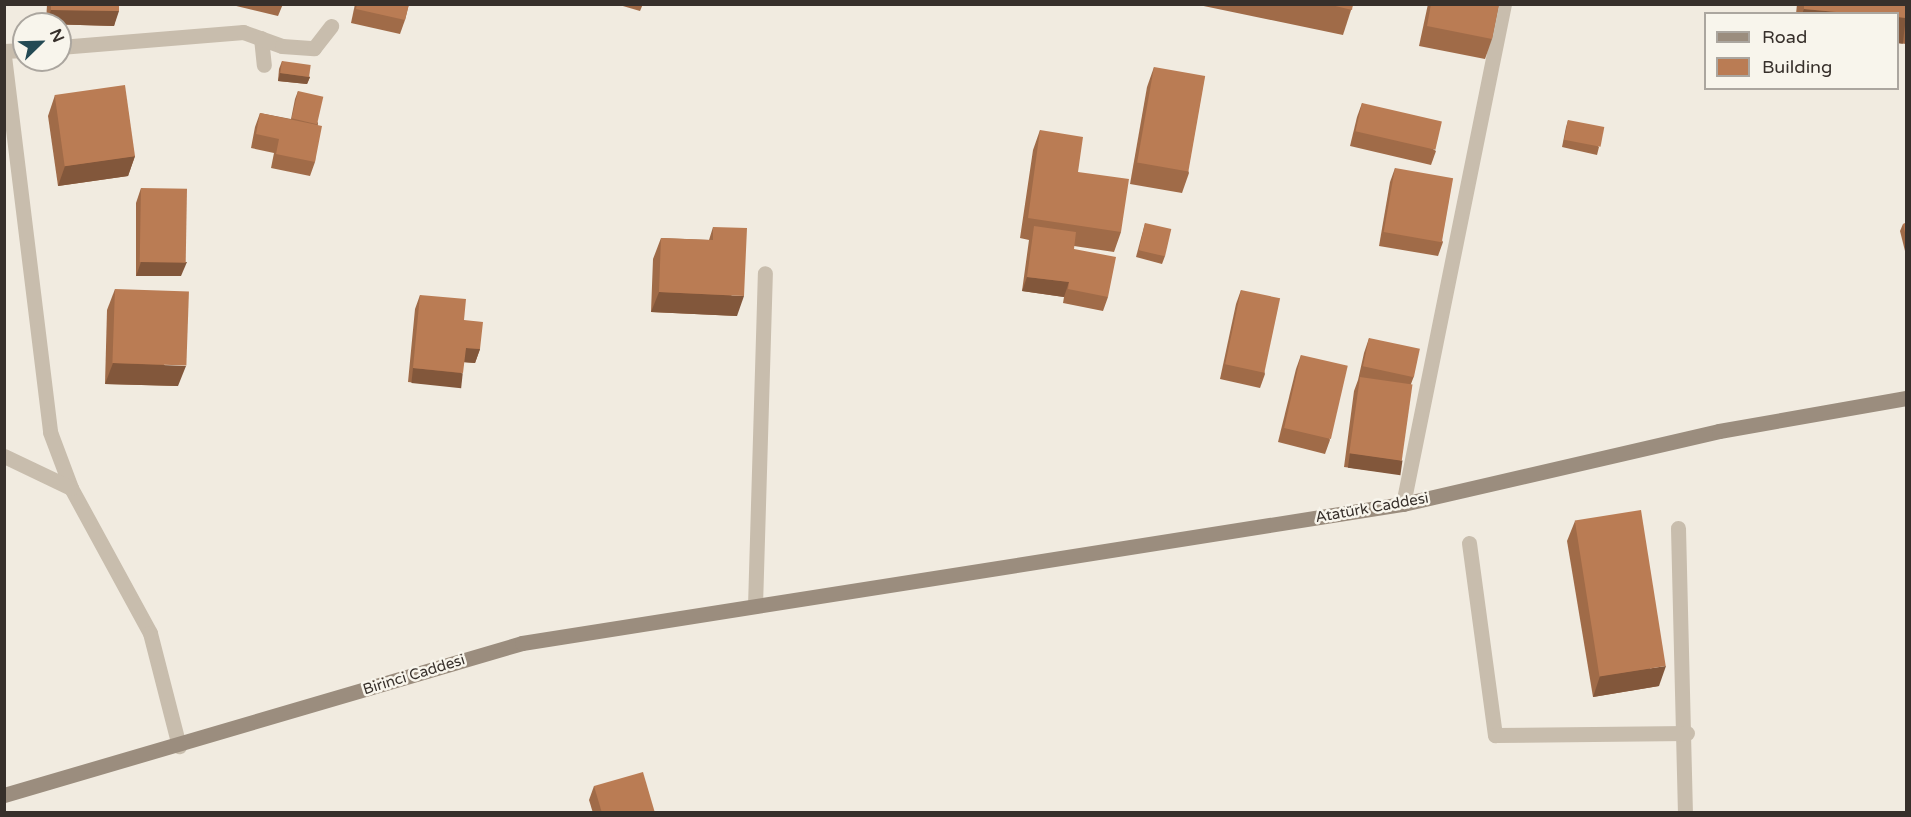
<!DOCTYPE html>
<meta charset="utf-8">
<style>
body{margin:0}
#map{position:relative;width:1911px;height:817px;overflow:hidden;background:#f1ebe0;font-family:"Varela Round",sans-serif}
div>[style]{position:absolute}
.street>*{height:15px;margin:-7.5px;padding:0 7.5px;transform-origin:7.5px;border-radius:7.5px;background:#c8bdad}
.secondary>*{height:15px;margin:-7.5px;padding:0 7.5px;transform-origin:7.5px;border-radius:7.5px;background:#9b8d7e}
.wall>*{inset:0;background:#a06b48}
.shaded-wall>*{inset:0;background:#82573b;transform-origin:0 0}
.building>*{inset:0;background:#ba7c54;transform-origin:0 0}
span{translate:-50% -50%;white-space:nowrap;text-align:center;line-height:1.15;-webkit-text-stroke:5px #f8f5ec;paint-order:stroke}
.street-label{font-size:15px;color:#37302b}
.frame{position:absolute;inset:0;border:6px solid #37302b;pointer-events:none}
.legend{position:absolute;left:1704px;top:12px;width:195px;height:78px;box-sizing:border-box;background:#f8f5ec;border:2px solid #aba69f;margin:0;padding:8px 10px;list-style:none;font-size:18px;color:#37302b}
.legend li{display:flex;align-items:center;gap:12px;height:30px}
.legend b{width:30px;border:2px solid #aba69f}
.north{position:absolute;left:12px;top:12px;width:60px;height:60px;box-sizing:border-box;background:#f8f5ec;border:2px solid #aba69f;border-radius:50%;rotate:67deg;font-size:16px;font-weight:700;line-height:24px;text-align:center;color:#37302b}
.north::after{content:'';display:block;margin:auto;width:21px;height:27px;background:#244a54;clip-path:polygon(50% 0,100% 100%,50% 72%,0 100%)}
</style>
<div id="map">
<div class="street">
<i style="left:261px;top:38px;width:27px;rotate:84deg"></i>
<i style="left:60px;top:47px;width:184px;rotate:-4.7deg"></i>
<i style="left:243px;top:32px;width:41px;rotate:19.7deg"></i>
<i style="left:282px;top:46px;width:32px;rotate:4deg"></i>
<i style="left:314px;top:48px;width:28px;rotate:-52deg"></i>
<i style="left:4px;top:51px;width:20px;rotate:-3deg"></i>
<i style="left:4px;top:56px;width:379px;rotate:83deg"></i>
<i style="left:50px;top:432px;width:60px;rotate:69.4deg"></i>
<i style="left:71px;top:488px;width:165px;rotate:61.4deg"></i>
<i style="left:150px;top:633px;width:117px;rotate:75.6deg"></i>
<i style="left:4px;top:456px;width:74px;rotate:25.5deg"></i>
<i style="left:1403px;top:504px;width:510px;rotate:-78.58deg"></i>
<i style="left:1678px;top:528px;width:284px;rotate:88.6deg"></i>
<i style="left:1469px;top:543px;width:194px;rotate:82.3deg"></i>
<i style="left:1495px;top:735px;width:192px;rotate:-0.6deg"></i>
<i style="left:755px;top:606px;width:333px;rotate:-88.3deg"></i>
</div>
<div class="secondary">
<i style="left:4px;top:795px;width:540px;rotate:-16.35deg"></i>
<i style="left:522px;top:643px;width:892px;rotate:-8.97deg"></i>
<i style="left:1403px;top:504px;width:324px;rotate:-13deg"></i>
<i style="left:1719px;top:431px;width:190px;rotate:-10deg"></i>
</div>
<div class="wall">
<i style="clip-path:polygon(47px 4px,119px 4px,114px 26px,46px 24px)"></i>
<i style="clip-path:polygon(228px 4px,283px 4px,278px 16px)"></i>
<i style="clip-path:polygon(355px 4px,409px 4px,405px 20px,400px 34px,351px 23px)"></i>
<i style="clip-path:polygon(616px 4px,643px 4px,640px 11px)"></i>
<i style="clip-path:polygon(1194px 4px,1353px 4px,1343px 35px)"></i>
<i style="clip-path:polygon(1428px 4px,1499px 4px,1492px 39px,1485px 59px,1419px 46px)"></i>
<i style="clip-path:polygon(1797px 4px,1906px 4px,1906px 44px,1898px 43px,1898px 14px,1796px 14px)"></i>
<i style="clip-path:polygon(282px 61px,310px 77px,307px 84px,278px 81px,279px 69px)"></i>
<i style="clip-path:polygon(1154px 67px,1189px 173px,1182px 193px,1130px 184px,1147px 87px)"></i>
<i style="clip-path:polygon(298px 91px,318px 123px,315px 162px,310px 176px,271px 168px,274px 153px,251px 148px,255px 127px,260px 113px,291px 119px,295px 99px)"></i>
<i style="clip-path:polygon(55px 95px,135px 156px,128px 176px,58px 186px,48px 116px)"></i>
<i style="clip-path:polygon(1362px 103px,1436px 151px,1431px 165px,1350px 146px,1357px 117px)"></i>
<i style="clip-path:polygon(1568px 120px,1599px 147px,1597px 155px,1562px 147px,1566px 127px)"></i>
<i style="clip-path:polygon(1040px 130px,1078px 172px,1121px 232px,1114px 252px,1074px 246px,1074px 249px,1108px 297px,1103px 311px,1063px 303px,1064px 297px,1022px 291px,1029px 240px,1020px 238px,1033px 150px)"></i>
<i style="clip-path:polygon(1395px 168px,1443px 242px,1438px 256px,1379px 246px,1390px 182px)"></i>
<i style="clip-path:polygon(141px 188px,181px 276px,136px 276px,136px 203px)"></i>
<i style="clip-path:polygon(1145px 223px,1165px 256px,1162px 264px,1136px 257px)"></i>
<i style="clip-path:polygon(1906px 223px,1906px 255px,1900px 231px,1903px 224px)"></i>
<i style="clip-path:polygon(713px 227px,737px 316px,651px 312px,653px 259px,661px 238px,709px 240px)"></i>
<i style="clip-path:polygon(115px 289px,178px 386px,105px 384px,107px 310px)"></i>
<i style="clip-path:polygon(1241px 290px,1265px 374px,1260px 388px,1220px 379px,1236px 304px)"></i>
<i style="clip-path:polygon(420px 295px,464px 320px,480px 349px,475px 363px,464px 362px,458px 387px,408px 382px,415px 309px)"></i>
<i style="clip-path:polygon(1369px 338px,1414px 376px,1411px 384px,1398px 474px,1344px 467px,1354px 391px,1358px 380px,1364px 353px)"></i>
<i style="clip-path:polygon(1301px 355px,1330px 440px,1325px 454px,1278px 442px,1296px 369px)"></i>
<i style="clip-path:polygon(1575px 521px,1659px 686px,1593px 697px,1567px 541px)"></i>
<i style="clip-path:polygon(594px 786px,655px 813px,593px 813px,589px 800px)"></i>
</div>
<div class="shaded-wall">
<i style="clip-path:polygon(1804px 9px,1858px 14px,1802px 14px)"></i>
<i style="clip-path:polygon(51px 10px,119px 11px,114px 26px,46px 24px)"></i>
<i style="left:1898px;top:17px;width:8px;height:26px;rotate:7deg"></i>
<i style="clip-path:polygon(280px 73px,310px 77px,307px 84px,278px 81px)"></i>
<i style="clip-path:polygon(135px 156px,128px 176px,58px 186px,65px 166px)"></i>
<i style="clip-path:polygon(141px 262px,187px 262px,181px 276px,136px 276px)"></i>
<i style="clip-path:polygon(1027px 277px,1069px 282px,1064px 297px,1022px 291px)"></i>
<i style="clip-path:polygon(659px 292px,744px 296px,737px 316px,651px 312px)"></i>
<i style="clip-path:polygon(466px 348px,480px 349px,475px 363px,461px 362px)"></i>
<i style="clip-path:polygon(113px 363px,186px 366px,178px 386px,105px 384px)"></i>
<i style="left:413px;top:368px;width:50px;height:15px;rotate:6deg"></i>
<i style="left:1350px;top:453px;width:53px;height:15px;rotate:8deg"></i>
<i style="clip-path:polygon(1666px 666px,1659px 686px,1593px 697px,1600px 676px)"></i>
</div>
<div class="building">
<i style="clip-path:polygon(51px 4px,119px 4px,119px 11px,51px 10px)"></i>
<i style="clip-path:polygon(357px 4px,409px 4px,405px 20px,356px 9px)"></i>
<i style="clip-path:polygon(1327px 4px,1353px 4px,1352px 10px)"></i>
<i style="clip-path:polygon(1431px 4px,1499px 4px,1492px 39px,1427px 26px)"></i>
<i style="clip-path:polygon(1804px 4px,1906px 4px,1906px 18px,1898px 17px,1898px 14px,1858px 14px,1804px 9px)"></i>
<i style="left:282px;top:61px;width:29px;height:12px;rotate:8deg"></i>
<i style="left:1154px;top:67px;width:52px;height:97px;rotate:10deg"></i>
<i style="left:125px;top:85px;width:72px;height:71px;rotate:82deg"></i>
<i style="left:298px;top:91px;width:26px;height:28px;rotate:13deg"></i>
<i style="left:1362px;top:103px;width:82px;height:29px;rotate:13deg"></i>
<i style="clip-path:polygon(260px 113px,322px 126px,315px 162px,276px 154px,279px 139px,256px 134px)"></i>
<i style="left:1568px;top:120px;width:37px;height:20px;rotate:11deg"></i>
<i style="clip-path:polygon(1040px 130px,1083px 137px,1078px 172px,1129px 179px,1121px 232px,1028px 218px)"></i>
<i style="left:1395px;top:168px;width:59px;height:65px;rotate:10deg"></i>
<i style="left:141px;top:188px;width:46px;height:74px;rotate:1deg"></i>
<i style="left:1145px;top:223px;width:27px;height:28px;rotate:13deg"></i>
<i style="clip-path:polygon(1906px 223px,1906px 237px,1903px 224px)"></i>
<i style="clip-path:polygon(1034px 226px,1076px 232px,1074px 249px,1116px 257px,1108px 297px,1068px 289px,1069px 282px,1027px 277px)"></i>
<i style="clip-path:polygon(713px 227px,747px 228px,744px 296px,659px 292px,661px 238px,713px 240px)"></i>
<i style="left:115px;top:289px;width:74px;height:74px;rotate:2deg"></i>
<i style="left:1241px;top:290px;width:40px;height:76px;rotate:12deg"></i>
<i style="clip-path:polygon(420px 295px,466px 299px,464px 320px,483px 322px,480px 349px,466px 348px,463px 373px,413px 368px)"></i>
<i style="left:1369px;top:338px;width:52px;height:29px;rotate:12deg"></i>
<i style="left:1301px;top:355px;width:48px;height:75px;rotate:13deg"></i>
<i style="left:1360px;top:377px;width:53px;height:77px;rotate:8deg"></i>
<i style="left:1641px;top:510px;width:158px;height:67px;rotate:81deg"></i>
<i style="clip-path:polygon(643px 772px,655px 813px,602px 813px,594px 786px)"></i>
</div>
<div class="street-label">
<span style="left:1372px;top:508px;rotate:-10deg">Atatürk Caddesi</span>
<span style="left:414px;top:675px;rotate:-17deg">Birinci Caddesi</span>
</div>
<div class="frame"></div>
<ul class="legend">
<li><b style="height:8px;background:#9b8d7e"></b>Road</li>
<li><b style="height:16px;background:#ba7c54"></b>Building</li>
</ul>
<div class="north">N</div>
</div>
